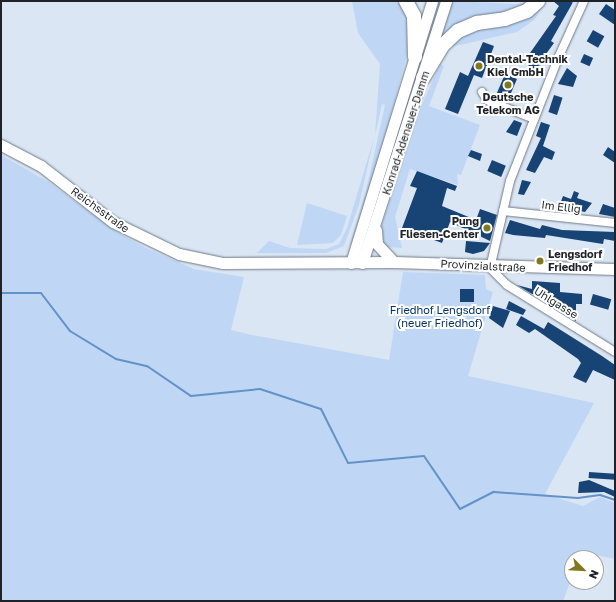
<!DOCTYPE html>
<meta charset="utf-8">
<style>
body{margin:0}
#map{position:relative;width:616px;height:602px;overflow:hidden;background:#dae6f4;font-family:"Golos Text",sans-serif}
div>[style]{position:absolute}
.green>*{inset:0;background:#bfd7f5}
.stream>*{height:2px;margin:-1px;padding:0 1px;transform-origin:1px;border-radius:1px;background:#6591c9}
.building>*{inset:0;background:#184375;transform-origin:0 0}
.roads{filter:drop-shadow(0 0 1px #6f7986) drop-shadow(0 0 1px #6f7986)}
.minor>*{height:8px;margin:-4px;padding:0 4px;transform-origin:4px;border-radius:4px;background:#fff}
.secondary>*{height:11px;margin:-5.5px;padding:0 5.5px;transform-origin:5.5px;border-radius:5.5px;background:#fff}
.motorway>*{height:14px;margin:-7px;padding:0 7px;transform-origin:7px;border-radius:7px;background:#fff}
.dots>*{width:11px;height:11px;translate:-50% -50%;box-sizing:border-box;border:2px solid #fff;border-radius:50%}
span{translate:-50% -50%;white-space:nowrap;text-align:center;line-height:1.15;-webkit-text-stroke:4px #fff;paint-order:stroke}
.poi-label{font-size:11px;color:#1f2328;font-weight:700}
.left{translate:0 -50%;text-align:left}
.right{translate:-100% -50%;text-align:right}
.street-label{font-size:11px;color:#1f2328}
.park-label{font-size:11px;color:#023366}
.frame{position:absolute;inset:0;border:2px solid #1f2328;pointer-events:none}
.north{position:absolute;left:564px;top:550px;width:40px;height:40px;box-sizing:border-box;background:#fff;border:1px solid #a5a7a9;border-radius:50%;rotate:114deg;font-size:11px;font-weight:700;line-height:16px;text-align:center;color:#1f2328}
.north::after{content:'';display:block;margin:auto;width:14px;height:18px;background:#80781d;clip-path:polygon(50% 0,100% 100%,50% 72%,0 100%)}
</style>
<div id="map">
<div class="green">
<i style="clip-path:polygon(352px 1px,398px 1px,409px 16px,412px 36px,385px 138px,354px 239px,349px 248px,367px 187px,385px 105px,382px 104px,375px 135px,380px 64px,358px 33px)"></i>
<i style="clip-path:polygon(435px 1px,441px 1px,387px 181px,360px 246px)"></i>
<i style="clip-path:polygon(452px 1px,516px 4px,532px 1px,440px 41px)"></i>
<i style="clip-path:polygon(545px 4px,534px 20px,517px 32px,451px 47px,457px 38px,535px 12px)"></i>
<i style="clip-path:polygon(440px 64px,444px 66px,429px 106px,480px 125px,461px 175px,457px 174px,458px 185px,410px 169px,395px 217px,402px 248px,383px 247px,379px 234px,418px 114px)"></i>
<i style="clip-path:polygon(374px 138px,359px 205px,344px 246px,326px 253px,257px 253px,269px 241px,290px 248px,326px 249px,339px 244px,347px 228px)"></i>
<i style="clip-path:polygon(1px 155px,47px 181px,117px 232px,146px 248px,194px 269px,244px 277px,231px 330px,252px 335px,389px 360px,403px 272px,485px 275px,486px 289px,493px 292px,468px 376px,594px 403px,545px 494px,583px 506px,600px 497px,615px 503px,615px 559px,581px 552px,579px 558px,572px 558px,572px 577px,563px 601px,1px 601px)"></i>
<i style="clip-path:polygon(307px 203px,347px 216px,341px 235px,333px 243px,297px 245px)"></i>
</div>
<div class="stream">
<i style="left:1px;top:293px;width:40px"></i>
<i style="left:41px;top:293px;width:48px;rotate:52.7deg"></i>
<i style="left:70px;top:331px;width:54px;rotate:31.3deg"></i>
<i style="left:116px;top:359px;width:32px;rotate:13deg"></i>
<i style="left:147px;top:366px;width:53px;rotate:34.3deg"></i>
<i style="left:191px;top:396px;width:69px;rotate:-5.8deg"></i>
<i style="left:260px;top:389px;width:64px;rotate:18.2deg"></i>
<i style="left:321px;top:409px;width:60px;rotate:63.4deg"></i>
<i style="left:348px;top:463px;width:76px;rotate:-5.3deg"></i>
<i style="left:424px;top:456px;width:64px;rotate:55.8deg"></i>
<i style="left:460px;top:509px;width:38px;rotate:-27deg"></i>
<i style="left:494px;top:492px;width:84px;rotate:4.1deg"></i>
<i style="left:578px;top:498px;width:22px;rotate:-8deg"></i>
<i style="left:600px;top:495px;width:16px;rotate:18deg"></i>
</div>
<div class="building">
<i style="clip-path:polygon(553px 1px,573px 1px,572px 4px,551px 41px,554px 43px,538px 65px,544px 67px,540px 77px,529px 73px,528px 66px,537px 58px,530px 53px,556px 16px,553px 15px,559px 6px)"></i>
<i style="clip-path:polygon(606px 4px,615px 10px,615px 25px,599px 14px)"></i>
<i style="left:593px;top:30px;width:13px;height:13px;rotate:29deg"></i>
<i style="clip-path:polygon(483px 42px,494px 46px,482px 78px,474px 75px,458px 114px,445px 109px,460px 72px,468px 76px)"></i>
<i style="left:584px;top:54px;width:10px;height:9px;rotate:24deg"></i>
<i style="clip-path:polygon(567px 68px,577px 76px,573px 87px,558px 84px)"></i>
<i style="left:505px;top:74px;width:13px;height:22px;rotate:23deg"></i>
<i style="left:554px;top:95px;width:9px;height:18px;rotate:18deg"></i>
<i style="clip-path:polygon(514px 120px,522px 123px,517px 136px,506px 132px)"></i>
<i style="clip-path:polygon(541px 122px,550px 125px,543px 146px,555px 152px,552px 160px,544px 157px,535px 173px,526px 170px,541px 138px,536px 136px)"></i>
<i style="clip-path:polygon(608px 147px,615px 152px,615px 163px,603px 155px)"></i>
<i style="clip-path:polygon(471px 150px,482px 154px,480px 161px,468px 156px)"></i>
<i style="left:492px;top:160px;width:15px;height:12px;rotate:23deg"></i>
<i style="clip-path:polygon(417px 171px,457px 186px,455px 191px,447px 188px,442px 206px,476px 220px,480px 209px,497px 215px,490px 241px,450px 222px,442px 243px,402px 228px,417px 188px,410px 186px)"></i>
<i style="clip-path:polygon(522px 180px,531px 182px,524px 195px,518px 194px)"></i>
<i style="clip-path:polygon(574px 191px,579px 193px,577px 198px,592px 203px,585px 212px,559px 207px,563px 196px,571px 199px)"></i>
<i style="clip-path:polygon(603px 204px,615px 208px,615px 217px,599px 214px)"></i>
<i style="clip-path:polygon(510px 220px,540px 229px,542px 225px,562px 230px,615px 232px,615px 241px,604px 239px,603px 244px,546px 235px,545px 238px,513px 235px,505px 233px)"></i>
<i style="clip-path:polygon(466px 241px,490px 243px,484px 251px,473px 254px,465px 252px)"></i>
<i style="clip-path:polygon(532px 281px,560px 283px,560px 292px,582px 294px,582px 304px,576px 304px,576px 321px,552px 306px,553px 293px,532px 294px,517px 285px,532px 289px)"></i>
<i style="left:460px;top:289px;width:14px;height:13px"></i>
<i style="left:593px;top:294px;width:19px;height:11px;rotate:16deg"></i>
<i style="clip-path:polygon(509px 301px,526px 310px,523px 315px,506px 309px)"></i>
<i style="clip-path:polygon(493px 306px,510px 311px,503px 328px,489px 318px)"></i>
<i style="clip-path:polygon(521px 316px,544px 329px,548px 322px,602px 356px,615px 365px,615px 380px,593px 370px,586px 383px,573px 377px,581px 363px,578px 359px,535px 329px,529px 333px,516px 325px)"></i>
<i style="left:589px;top:472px;width:26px;height:6px;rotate:4deg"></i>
<i style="clip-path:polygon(589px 480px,615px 491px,615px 497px,604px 492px,578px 493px,579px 482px)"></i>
</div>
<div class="roads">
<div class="minor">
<i style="left:584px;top:1px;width:60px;rotate:114.4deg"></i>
<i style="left:559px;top:56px;width:134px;rotate:111.4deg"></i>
<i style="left:510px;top:181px;width:89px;rotate:102.9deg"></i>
<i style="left:490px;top:268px;width:24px;rotate:45deg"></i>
<i style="left:507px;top:285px;width:127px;rotate:31.8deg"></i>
<i style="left:482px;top:92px;width:9px;rotate:58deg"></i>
<i style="left:487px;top:100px;width:51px;rotate:22deg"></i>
<i style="left:503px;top:211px;width:113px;rotate:6.1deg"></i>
</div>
<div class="secondary">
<i style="left:1px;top:145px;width:45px;rotate:27.7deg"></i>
<i style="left:41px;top:166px;width:91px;rotate:37.9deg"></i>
<i style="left:113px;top:222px;width:73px;rotate:25.9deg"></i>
<i style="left:179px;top:254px;width:45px;rotate:11.6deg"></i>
<i style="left:223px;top:263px;width:171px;rotate:-0.3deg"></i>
<i style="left:394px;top:262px;width:221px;rotate:1.8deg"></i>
<i style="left:376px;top:230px;width:14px;rotate:86deg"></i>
<i style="left:377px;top:244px;width:25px;rotate:47deg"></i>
<i style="left:351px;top:263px;width:274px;rotate:-72.8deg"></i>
<i style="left:362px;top:263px;width:275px;rotate:-72.2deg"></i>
</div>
<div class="motorway">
<i style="left:406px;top:1px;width:17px;rotate:62deg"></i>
<i style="left:414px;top:16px;width:41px;rotate:88.6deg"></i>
<i style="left:423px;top:78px;width:39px;rotate:-59deg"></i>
<i style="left:443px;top:45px;width:21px;rotate:-43deg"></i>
<i style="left:458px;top:31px;width:21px;rotate:-23deg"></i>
<i style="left:477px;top:23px;width:28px;rotate:-8deg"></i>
<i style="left:505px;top:19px;width:23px;rotate:-20deg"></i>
<i style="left:527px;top:11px;width:15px;rotate:-42deg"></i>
</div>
</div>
<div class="dots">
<i style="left:479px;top:66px;background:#80781d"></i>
<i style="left:508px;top:85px;background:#80781d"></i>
<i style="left:487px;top:228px;background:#80781d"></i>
<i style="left:540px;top:261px;background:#80781d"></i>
</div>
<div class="poi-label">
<span class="left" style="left:487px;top:66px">Dental-Technik<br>Kiel GmbH</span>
<span style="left:508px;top:104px">Deutsche<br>Telekom AG</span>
<span class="right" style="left:479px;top:228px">Pung<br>Fliesen-Center</span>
<span class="left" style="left:548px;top:261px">Lengsdorf<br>Friedhof</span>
</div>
<div class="street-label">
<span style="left:406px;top:133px;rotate:-72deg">Konrad-Adenauer-Damm</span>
<span style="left:561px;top:207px;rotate:7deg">Im Ellig</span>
<span style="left:100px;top:210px;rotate:36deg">Reichsstraße</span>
<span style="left:483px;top:266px;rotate:3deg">Provinzialstraße</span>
<span style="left:556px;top:303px;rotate:32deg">Uhlgasse</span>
</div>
<div class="park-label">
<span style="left:440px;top:317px">Friedhof Lengsdorf<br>(neuer Friedhof)</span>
</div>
<div class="frame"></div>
<div class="north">N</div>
</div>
